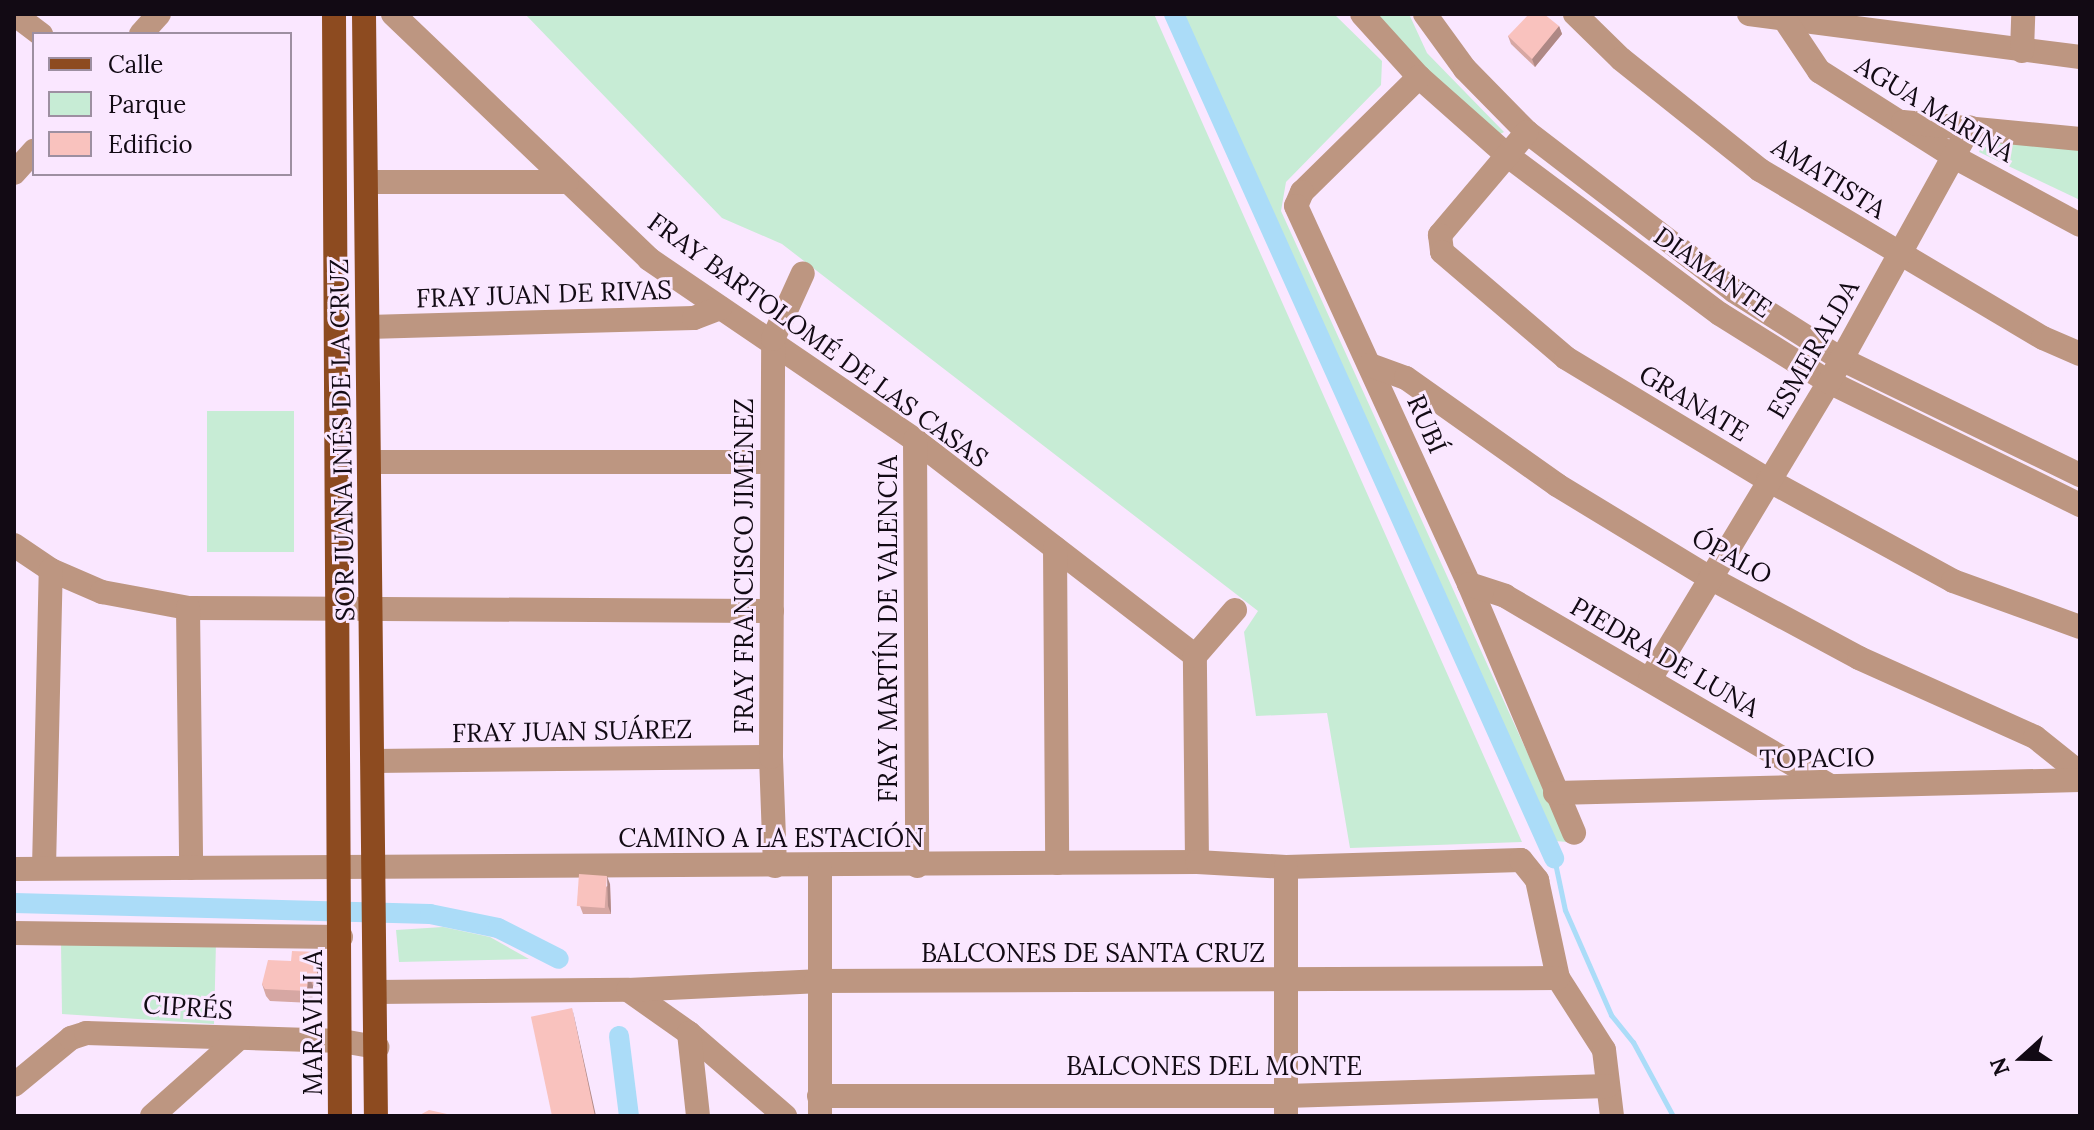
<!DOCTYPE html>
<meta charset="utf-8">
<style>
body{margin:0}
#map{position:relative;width:2094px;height:1130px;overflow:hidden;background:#fae7ff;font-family:Lora,serif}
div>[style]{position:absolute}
.green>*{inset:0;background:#c7ecd5;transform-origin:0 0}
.stream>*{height:5px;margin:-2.5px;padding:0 2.5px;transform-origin:2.5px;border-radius:2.5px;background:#abdcf8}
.canal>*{height:20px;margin:-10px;padding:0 10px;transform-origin:10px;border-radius:10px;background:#abdcf8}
.minor>*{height:24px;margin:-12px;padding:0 12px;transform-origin:12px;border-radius:12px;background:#bd9681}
.major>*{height:24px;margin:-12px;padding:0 12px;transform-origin:12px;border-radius:12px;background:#8d4b20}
.wall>*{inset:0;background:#d6a7a3}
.shaded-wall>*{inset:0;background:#ae8885}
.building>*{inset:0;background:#f9c2be;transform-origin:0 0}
span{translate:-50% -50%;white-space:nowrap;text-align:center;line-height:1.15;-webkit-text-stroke:6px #fae7ff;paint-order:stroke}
.street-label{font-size:26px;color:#120a14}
.frame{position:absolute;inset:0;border:16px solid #120a14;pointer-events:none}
.legend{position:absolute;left:32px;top:32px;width:260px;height:144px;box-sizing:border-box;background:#fae7ff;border:2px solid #9d8fa1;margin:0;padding:10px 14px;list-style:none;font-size:24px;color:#120a14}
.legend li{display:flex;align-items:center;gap:16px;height:40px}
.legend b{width:40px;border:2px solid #9d8fa1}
.north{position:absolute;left:1982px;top:1018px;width:80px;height:80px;-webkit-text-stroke:6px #fae7ff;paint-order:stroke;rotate:249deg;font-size:22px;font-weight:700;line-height:32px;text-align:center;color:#120a14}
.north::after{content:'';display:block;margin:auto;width:28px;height:36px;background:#120a14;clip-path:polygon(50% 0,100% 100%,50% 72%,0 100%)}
</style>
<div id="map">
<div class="green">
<i style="clip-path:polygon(525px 14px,1154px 14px,1522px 842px,1350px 848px,1327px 713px,1256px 716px,1244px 632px,1258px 611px,782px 244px,722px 218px)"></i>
<i style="clip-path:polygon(1183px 14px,1334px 14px,1382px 61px,1381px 85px,1286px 182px,1281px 211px,1568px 842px,1555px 841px)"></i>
<i style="clip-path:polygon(1373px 14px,1409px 14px,1427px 53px,1504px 132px,1492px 138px)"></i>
<i style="clip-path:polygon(1986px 136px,2080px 148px,2080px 200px,1979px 152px)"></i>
<i style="left:207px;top:411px;width:87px;height:141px"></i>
<i style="clip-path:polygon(443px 927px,490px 937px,529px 959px,399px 962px,396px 930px)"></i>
<i style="clip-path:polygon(216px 942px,214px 1024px,62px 1014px,61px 943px)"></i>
</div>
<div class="stream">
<i style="left:1554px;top:858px;width:53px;rotate:78.1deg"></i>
<i style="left:1565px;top:910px;width:115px;rotate:66.3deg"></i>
<i style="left:1611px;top:1015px;width:35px;rotate:51deg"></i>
<i style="left:1633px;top:1042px;width:84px;rotate:61.6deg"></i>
</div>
<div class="canal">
<i style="left:1174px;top:14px;width:926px;rotate:65.76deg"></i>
<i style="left:14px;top:903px;width:416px;rotate:1.5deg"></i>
<i style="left:430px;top:914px;width:69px;rotate:11.6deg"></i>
<i style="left:498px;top:928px;width:68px;rotate:26.9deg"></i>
<i style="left:619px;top:1036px;width:81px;rotate:82.9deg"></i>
</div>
<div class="minor">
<i style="left:14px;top:14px;width:34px;rotate:37deg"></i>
<i style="left:393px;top:14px;width:354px;rotate:43.7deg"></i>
<i style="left:649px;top:259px;width:322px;rotate:34.2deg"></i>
<i style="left:915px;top:440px;width:354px;rotate:37.6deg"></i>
<i style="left:1362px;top:14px;width:85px;rotate:47.9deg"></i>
<i style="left:1419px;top:77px;width:119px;rotate:41.6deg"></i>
<i style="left:1508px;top:156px;width:264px;rotate:36.7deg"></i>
<i style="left:1720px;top:314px;width:128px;rotate:32deg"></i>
<i style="left:1829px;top:382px;width:280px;rotate:26.1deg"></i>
<i style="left:1425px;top:14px;width:68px;rotate:54deg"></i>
<i style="left:1465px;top:69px;width:88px;rotate:45.5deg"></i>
<i style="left:1527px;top:132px;width:261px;rotate:37.5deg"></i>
<i style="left:1734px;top:291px;width:127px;rotate:32.4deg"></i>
<i style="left:1841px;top:359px;width:266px;rotate:25.9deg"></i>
<i style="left:1575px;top:14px;width:64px;rotate:44.4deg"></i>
<i style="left:1621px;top:59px;width:178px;rotate:38.6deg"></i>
<i style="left:1760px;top:170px;width:329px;rotate:30.7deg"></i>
<i style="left:2043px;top:338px;width:40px;rotate:23.4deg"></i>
<i style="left:1749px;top:14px;width:334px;rotate:7.4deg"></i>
<i style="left:1781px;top:14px;width:69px;rotate:56.3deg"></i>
<i style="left:1819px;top:71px;width:162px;rotate:32.4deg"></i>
<i style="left:1956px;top:158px;width:141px;rotate:28.4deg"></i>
<i style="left:141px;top:34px;width:27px;rotate:-48deg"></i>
<i style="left:2022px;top:51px;width:37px;rotate:-88deg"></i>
<i style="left:1419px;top:77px;width:164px;rotate:135.5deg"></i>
<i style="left:1302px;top:192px;width:15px;rotate:113deg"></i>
<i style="left:1296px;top:206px;width:416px;rotate:65.4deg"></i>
<i style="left:1469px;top:584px;width:270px;rotate:67.1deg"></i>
<i style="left:1903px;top:122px;width:178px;rotate:5.5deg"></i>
<i style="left:1527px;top:132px;width:135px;rotate:130.2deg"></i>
<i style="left:1440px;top:235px;width:17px;rotate:83deg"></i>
<i style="left:1442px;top:252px;width:163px;rotate:40.5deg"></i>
<i style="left:1566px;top:358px;width:236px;rotate:31.1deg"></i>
<i style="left:1768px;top:480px;width:211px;rotate:28.6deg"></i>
<i style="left:1953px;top:581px;width:135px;rotate:19.9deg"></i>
<i style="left:14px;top:173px;width:30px;rotate:-48deg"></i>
<i style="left:367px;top:182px;width:200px"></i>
<i style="left:368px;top:327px;width:326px;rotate:-1.6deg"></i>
<i style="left:694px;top:318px;width:28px;rotate:-21deg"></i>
<i style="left:1370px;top:365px;width:38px;rotate:20deg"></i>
<i style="left:1406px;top:378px;width:185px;rotate:35.3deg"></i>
<i style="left:1557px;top:485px;width:179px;rotate:31.3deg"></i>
<i style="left:1710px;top:578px;width:169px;rotate:28.2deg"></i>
<i style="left:1859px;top:658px;width:193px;rotate:24.2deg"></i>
<i style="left:2035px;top:737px;width:58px;rotate:38.7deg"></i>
<i style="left:915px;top:440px;width:426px;rotate:89.7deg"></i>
<i style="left:372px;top:462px;width:400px"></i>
<i style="left:14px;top:545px;width:45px;rotate:34deg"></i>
<i style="left:51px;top:570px;width:56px;rotate:23.3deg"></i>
<i style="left:102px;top:592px;width:87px;rotate:10.5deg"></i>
<i style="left:188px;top:608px;width:584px;rotate:0.29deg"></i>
<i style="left:1055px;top:548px;width:315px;rotate:89.6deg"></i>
<i style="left:1469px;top:584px;width:38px;rotate:18deg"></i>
<i style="left:1505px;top:596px;width:375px;rotate:30.3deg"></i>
<i style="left:188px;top:608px;width:260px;rotate:89.3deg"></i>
<i style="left:1650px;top:679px;width:347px;rotate:-58.9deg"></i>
<i style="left:1829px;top:382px;width:291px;rotate:-61.1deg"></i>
<i style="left:373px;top:761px;width:398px;rotate:-0.6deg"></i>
<i style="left:1555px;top:793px;width:525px;rotate:-1.42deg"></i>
<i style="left:1197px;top:862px;width:206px;rotate:-90.6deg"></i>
<i style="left:1195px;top:656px;width:61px;rotate:-49deg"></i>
<i style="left:775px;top:866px;width:109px;rotate:-92.1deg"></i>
<i style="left:771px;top:757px;width:418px;rotate:-89.7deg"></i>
<i style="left:773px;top:339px;width:72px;rotate:-65.6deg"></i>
<i style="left:44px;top:868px;width:298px;rotate:-88.7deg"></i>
<i style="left:14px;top:869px;width:1183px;rotate:-0.34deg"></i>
<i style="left:1197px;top:862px;width:89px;rotate:3.2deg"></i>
<i style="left:1286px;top:867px;width:235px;rotate:-1.7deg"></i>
<i style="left:1521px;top:860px;width:26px;rotate:51deg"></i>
<i style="left:1537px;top:880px;width:100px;rotate:77.9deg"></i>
<i style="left:1558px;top:978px;width:85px;rotate:57.4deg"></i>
<i style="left:1604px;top:1050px;width:66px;rotate:83.1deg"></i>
<i style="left:14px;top:933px;width:327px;rotate:0.7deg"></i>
<i style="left:628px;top:990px;width:75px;rotate:35.2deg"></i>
<i style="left:689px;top:1033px;width:127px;rotate:40.8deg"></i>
<i style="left:375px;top:992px;width:253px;rotate:-0.5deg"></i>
<i style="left:628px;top:990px;width:188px;rotate:-2.7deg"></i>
<i style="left:816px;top:981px;width:742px;rotate:-0.23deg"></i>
<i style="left:689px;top:1033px;width:83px;rotate:83.8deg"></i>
<i style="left:14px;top:1085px;width:74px;rotate:-39.5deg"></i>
<i style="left:71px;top:1038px;width:16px;rotate:-18deg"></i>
<i style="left:86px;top:1033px;width:256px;rotate:1.8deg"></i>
<i style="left:342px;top:1041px;width:36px;rotate:10deg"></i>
<i style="left:819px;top:1096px;width:467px"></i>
<i style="left:1286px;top:1096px;width:322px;rotate:-1.8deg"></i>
<i style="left:152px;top:1116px;width:115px;rotate:-41.8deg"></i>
<i style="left:820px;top:1116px;width:248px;rotate:-90deg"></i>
<i style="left:1286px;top:1116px;width:249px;rotate:-90deg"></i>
</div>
<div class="major">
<i style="left:334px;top:14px;width:1102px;rotate:89.69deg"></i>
<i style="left:364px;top:14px;width:1102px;rotate:89.38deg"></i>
</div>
<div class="wall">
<i style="clip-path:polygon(1559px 26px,1562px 34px,1535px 67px,1511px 44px,1508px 36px)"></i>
<i style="clip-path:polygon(610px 884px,611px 914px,583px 914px,580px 906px)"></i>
<i style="clip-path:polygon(317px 952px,322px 964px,321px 987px,313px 986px,312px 1003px,270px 1001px,266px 996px,262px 984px,291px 961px)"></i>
</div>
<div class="shaded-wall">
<i style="clip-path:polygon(1559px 26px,1562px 34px,1535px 67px,1532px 59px)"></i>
<i style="clip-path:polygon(607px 876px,610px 884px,611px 914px,608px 906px)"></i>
<i style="clip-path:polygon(317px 952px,322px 964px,321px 987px,317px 976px)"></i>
<i style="clip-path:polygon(308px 974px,313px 986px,312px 1003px,307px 991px)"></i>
<i style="clip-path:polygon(572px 1008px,574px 1016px,596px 1116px,594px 1116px)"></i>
</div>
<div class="building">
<i style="clip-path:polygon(1529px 14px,1544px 14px,1559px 26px,1532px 59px,1508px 36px)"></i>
<i style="left:579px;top:874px;width:28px;height:32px;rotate:4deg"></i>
<i style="clip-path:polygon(292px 951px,317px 952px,317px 976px,308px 974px,307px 991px,265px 989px,262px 984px,268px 960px,291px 961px)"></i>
<i style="left:572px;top:1008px;width:110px;height:42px;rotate:78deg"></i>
<i style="clip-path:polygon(429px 1110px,456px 1116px,418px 1116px)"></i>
</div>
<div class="street-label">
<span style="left:1935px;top:109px;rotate:31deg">AGUA MARINA</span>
<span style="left:1829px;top:178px;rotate:32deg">AMATISTA</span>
<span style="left:1713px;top:272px;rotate:35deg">DIAMANTE</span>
<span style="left:544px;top:294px;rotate:-2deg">FRAY JUAN DE RIVAS</span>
<span style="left:818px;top:340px;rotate:36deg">FRAY BARTOLOMÉ DE LAS CASAS</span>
<span style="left:1813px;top:349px;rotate:-60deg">ESMERALDA</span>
<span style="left:1694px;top:403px;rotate:31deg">GRANATE</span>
<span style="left:1427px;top:424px;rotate:66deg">RUBÍ</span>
<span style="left:342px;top:440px;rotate:-91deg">SOR JUANA INÉS DE LA CRUZ</span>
<span style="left:1732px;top:556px;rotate:29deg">ÓPALO</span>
<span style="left:744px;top:566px;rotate:-90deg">FRAY FRANCISCO JIMÉNEZ</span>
<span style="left:888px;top:629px;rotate:-90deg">FRAY MARTÍN DE VALENCIA</span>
<span style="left:1665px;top:657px;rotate:30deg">PIEDRA DE LUNA</span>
<span style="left:572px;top:731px;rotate:-1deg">FRAY JUAN SUÁREZ</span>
<span style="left:1817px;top:758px;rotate:-1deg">TOPACIO</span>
<span style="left:771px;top:838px">CAMINO A LA ESTACIÓN</span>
<span style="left:1093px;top:953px">BALCONES DE SANTA CRUZ</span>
<span style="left:188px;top:1007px;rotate:4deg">CIPRÉS</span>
<span style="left:313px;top:1023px;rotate:-90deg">MARAVILLA</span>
<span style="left:1214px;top:1066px">BALCONES DEL MONTE</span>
</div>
<div class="frame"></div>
<ul class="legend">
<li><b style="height:10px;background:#8d4b20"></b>Calle</li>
<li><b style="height:22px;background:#c7ecd5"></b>Parque</li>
<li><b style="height:22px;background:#f9c2be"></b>Edificio</li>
</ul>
<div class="north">N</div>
</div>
